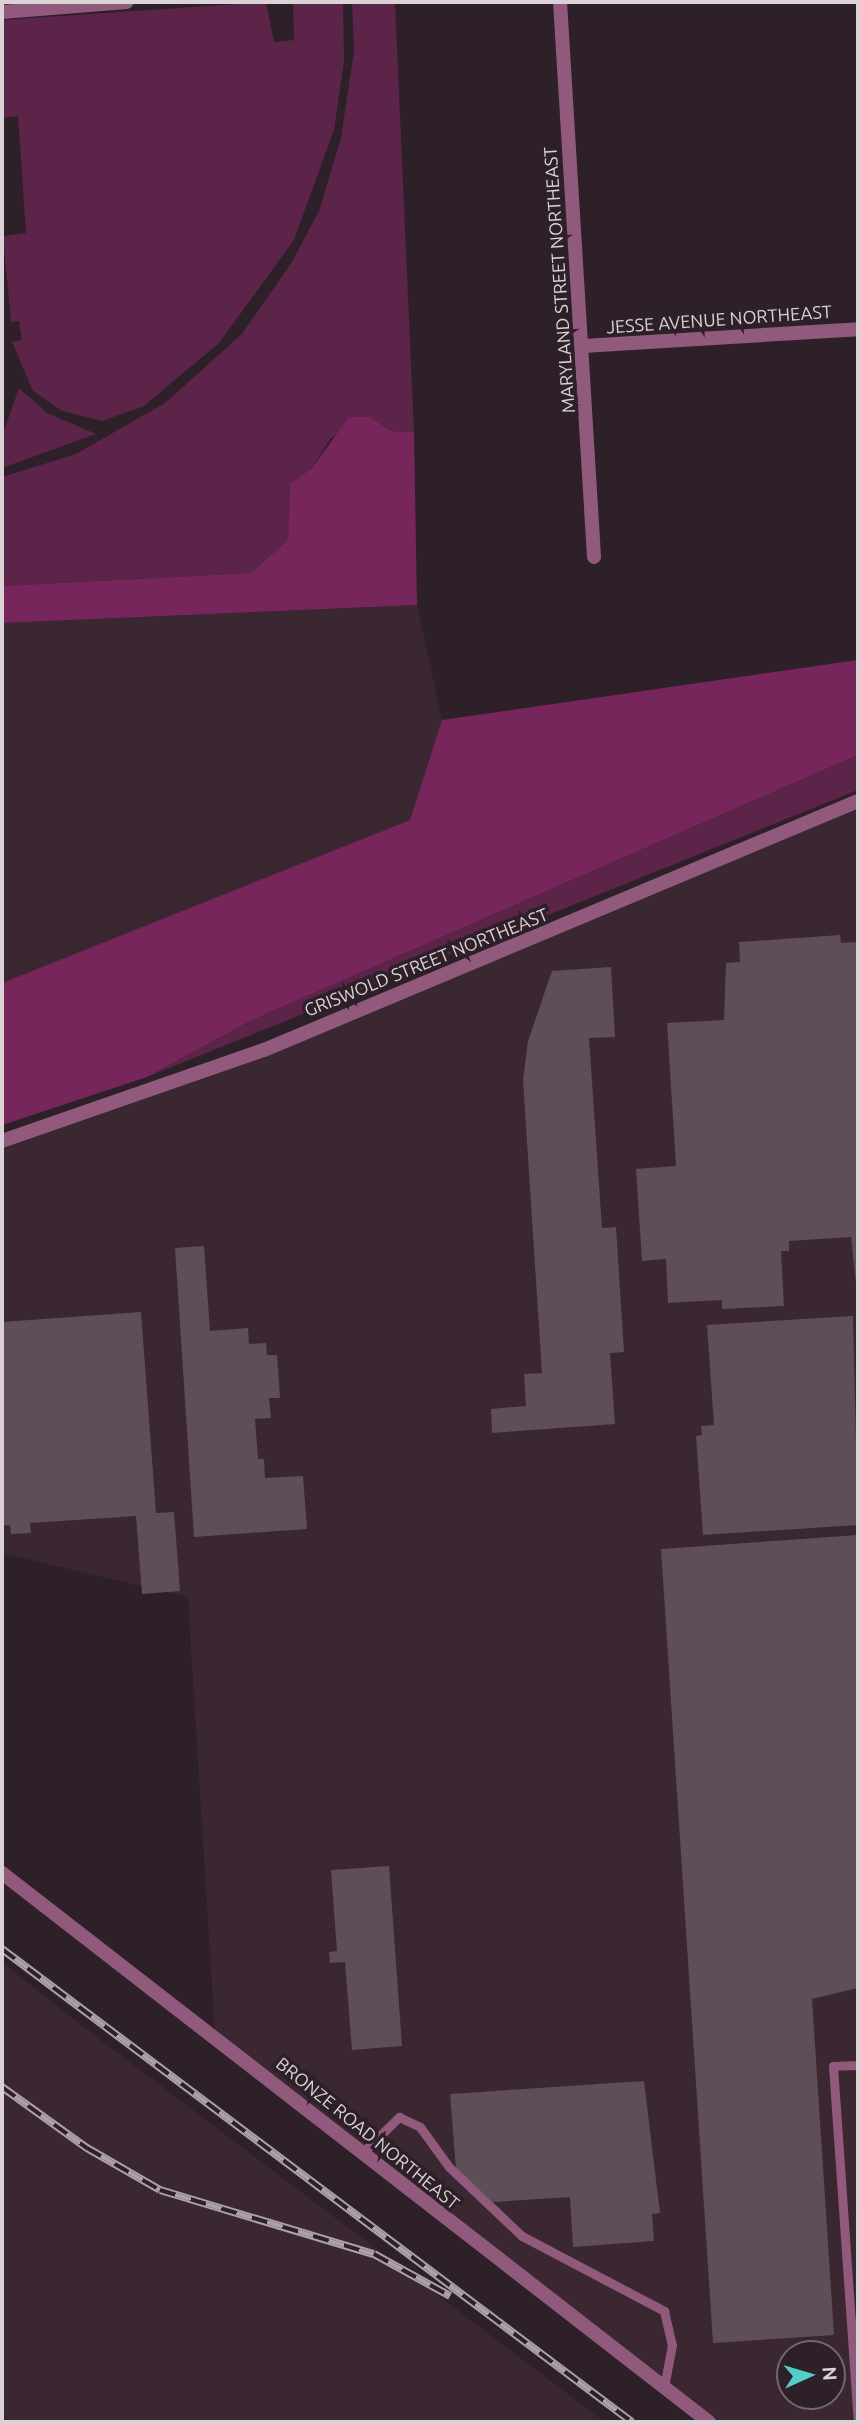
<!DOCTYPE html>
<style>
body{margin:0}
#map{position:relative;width:860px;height:2424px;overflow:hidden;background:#2d2028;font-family:Ubuntu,sans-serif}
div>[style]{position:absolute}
.built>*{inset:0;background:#3a2732}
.green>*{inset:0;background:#5c2448}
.forest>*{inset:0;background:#77265c}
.building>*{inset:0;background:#5e4e57}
.lane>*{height:9px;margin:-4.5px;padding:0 4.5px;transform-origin:4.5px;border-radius:4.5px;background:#915a7c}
.street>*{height:14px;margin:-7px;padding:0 7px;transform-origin:7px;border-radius:7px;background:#915a7c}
.rail>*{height:8px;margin-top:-4px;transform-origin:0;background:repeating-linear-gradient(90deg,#2d2028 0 16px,#aba1a7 0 32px);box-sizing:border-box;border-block:2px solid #aba1a7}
span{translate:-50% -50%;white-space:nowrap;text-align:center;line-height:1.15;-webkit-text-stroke:7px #2d2028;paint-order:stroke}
.street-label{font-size:18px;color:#dbd2d7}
.frame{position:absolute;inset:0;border:4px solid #dbd2d7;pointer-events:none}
.north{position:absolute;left:776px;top:2340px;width:70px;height:70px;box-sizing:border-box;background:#2d2028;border:2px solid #73676e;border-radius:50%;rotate:86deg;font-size:19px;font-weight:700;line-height:28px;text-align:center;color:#dbd2d7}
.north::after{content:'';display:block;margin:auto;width:24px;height:32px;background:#53cdca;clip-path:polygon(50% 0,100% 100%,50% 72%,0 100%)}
</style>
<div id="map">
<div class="built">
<i style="clip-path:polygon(417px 605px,442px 720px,410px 820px,2px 983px,2px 623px)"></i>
<i style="clip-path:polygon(evenodd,858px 801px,858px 2422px,709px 2422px,215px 2035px,188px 1597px,2px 1553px,2px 1141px,151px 1094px,858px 801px,790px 2354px,832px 2354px,832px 2396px,790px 2396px,790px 2354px)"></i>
<i style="clip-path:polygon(2px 1962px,86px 2029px,605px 2422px,2px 2422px)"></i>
</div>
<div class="green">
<i style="clip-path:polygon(266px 2px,274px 42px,294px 40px,293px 2px,343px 2px,344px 61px,334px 130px,294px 240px,219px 343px,144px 406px,102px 421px,62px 411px,33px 391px,12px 342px,22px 340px,19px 321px,11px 322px,3px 236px,26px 233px,18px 116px,2px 118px,2px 20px)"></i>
<i style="clip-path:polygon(352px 2px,395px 2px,414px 432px,391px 431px,370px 417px,331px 438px,312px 468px,290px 484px,288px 540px,251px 573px,2px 586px,2px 477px,76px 454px,165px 403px,242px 334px,292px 262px,319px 211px,341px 138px,354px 51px)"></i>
<i style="clip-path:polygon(19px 388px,47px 413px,96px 434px,2px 468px,2px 436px)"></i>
<i style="clip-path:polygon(858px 755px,858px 790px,147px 1077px,252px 1020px)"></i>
</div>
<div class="forest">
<i style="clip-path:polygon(349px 417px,370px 417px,391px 431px,414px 432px,417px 605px,2px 623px,2px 586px,251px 573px,288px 540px,290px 484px,312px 468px)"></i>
<i style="clip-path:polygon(858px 660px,858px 755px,252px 1020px,147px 1077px,2px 1125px,2px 983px,410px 820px,442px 720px)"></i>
</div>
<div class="building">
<i style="clip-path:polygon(840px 935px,841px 943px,858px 942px,858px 1302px,851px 1237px,789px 1241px,789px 1251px,781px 1251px,784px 1306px,722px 1309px,722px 1300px,668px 1303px,666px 1259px,642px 1261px,636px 1169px,676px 1166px,667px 1023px,724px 1020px,726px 963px,740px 962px,739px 942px)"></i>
<i style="clip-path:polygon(611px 967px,615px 1037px,589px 1038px,602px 1228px,616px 1227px,624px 1352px,610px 1353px,615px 1424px,492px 1433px,491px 1409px,526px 1406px,524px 1374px,542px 1373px,523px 1080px,528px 1041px,552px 971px)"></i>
<i style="clip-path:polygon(204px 1246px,210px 1331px,248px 1328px,249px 1344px,266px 1343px,267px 1355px,277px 1355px,280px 1398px,269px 1398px,271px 1418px,255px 1419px,258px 1459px,264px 1459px,265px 1478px,303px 1476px,307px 1529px,194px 1537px,175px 1248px)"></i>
<i style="clip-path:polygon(141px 1312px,156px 1513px,174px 1512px,180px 1591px,142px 1594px,136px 1516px,30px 1523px,31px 1533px,11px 1534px,10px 1525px,2px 1526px,2px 1322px)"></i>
<i style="clip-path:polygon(853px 1316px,858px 1525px,703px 1535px,696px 1436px,702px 1435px,701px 1426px,714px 1425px,707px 1325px)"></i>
<i style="clip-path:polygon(858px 1535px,858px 1988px,812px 1999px,834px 2335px,713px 2343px,661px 1549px)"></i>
<i style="clip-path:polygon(389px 1866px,402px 2046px,352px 2050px,345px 1962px,330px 1963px,329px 1952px,337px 1951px,331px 1870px)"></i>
<i style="clip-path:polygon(644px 2081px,660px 2213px,652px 2214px,654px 2241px,573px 2247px,570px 2197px,493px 2202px,456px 2169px,450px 2094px)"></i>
</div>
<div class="lane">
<i style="left:858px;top:2065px;width:25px;rotate:178deg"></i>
<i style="left:833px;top:2066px;width:357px;rotate:86deg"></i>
<i style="left:362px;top:2153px;width:52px;rotate:-44.2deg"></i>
<i style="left:399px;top:2117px;width:23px;rotate:25deg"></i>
<i style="left:420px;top:2127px;width:49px;rotate:54.1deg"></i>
<i style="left:449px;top:2167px;width:100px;rotate:43.4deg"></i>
<i style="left:522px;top:2236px;width:161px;rotate:27.8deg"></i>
<i style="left:664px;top:2311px;width:35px;rotate:77deg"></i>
<i style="left:672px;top:2345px;width:43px;rotate:100.8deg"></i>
</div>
<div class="street">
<i style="left:560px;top:2px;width:556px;rotate:86.49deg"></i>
<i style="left:2px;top:12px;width:125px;rotate:-4.6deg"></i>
<i style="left:583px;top:346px;width:276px;rotate:-3.5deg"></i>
<i style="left:2px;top:1141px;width:277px;rotate:-19.2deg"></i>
<i style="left:264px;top:1050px;width:644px;rotate:-22.74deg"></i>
<i style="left:2px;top:1873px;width:895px;rotate:37.83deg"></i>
</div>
<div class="rail">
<i style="left:2px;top:1949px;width:788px;rotate:36.9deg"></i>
<i style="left:2px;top:2087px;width:105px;rotate:35.7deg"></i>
<i style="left:87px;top:2148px;width:84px;rotate:29.9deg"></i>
<i style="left:160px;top:2190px;width:223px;rotate:16.7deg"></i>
<i style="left:374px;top:2254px;width:87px;rotate:28.9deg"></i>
</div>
<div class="street-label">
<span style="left:559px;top:280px;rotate:-94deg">MARYLAND STREET NORTHEAST</span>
<span style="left:719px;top:319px;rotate:-4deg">JESSE AVENUE NORTHEAST</span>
<span style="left:426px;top:962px;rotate:-22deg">GRISWOLD STREET NORTHEAST</span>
<span style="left:368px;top:2133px;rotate:39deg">BRONZE ROAD NORTHEAST</span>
</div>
<div class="frame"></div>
<div class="north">N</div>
</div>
